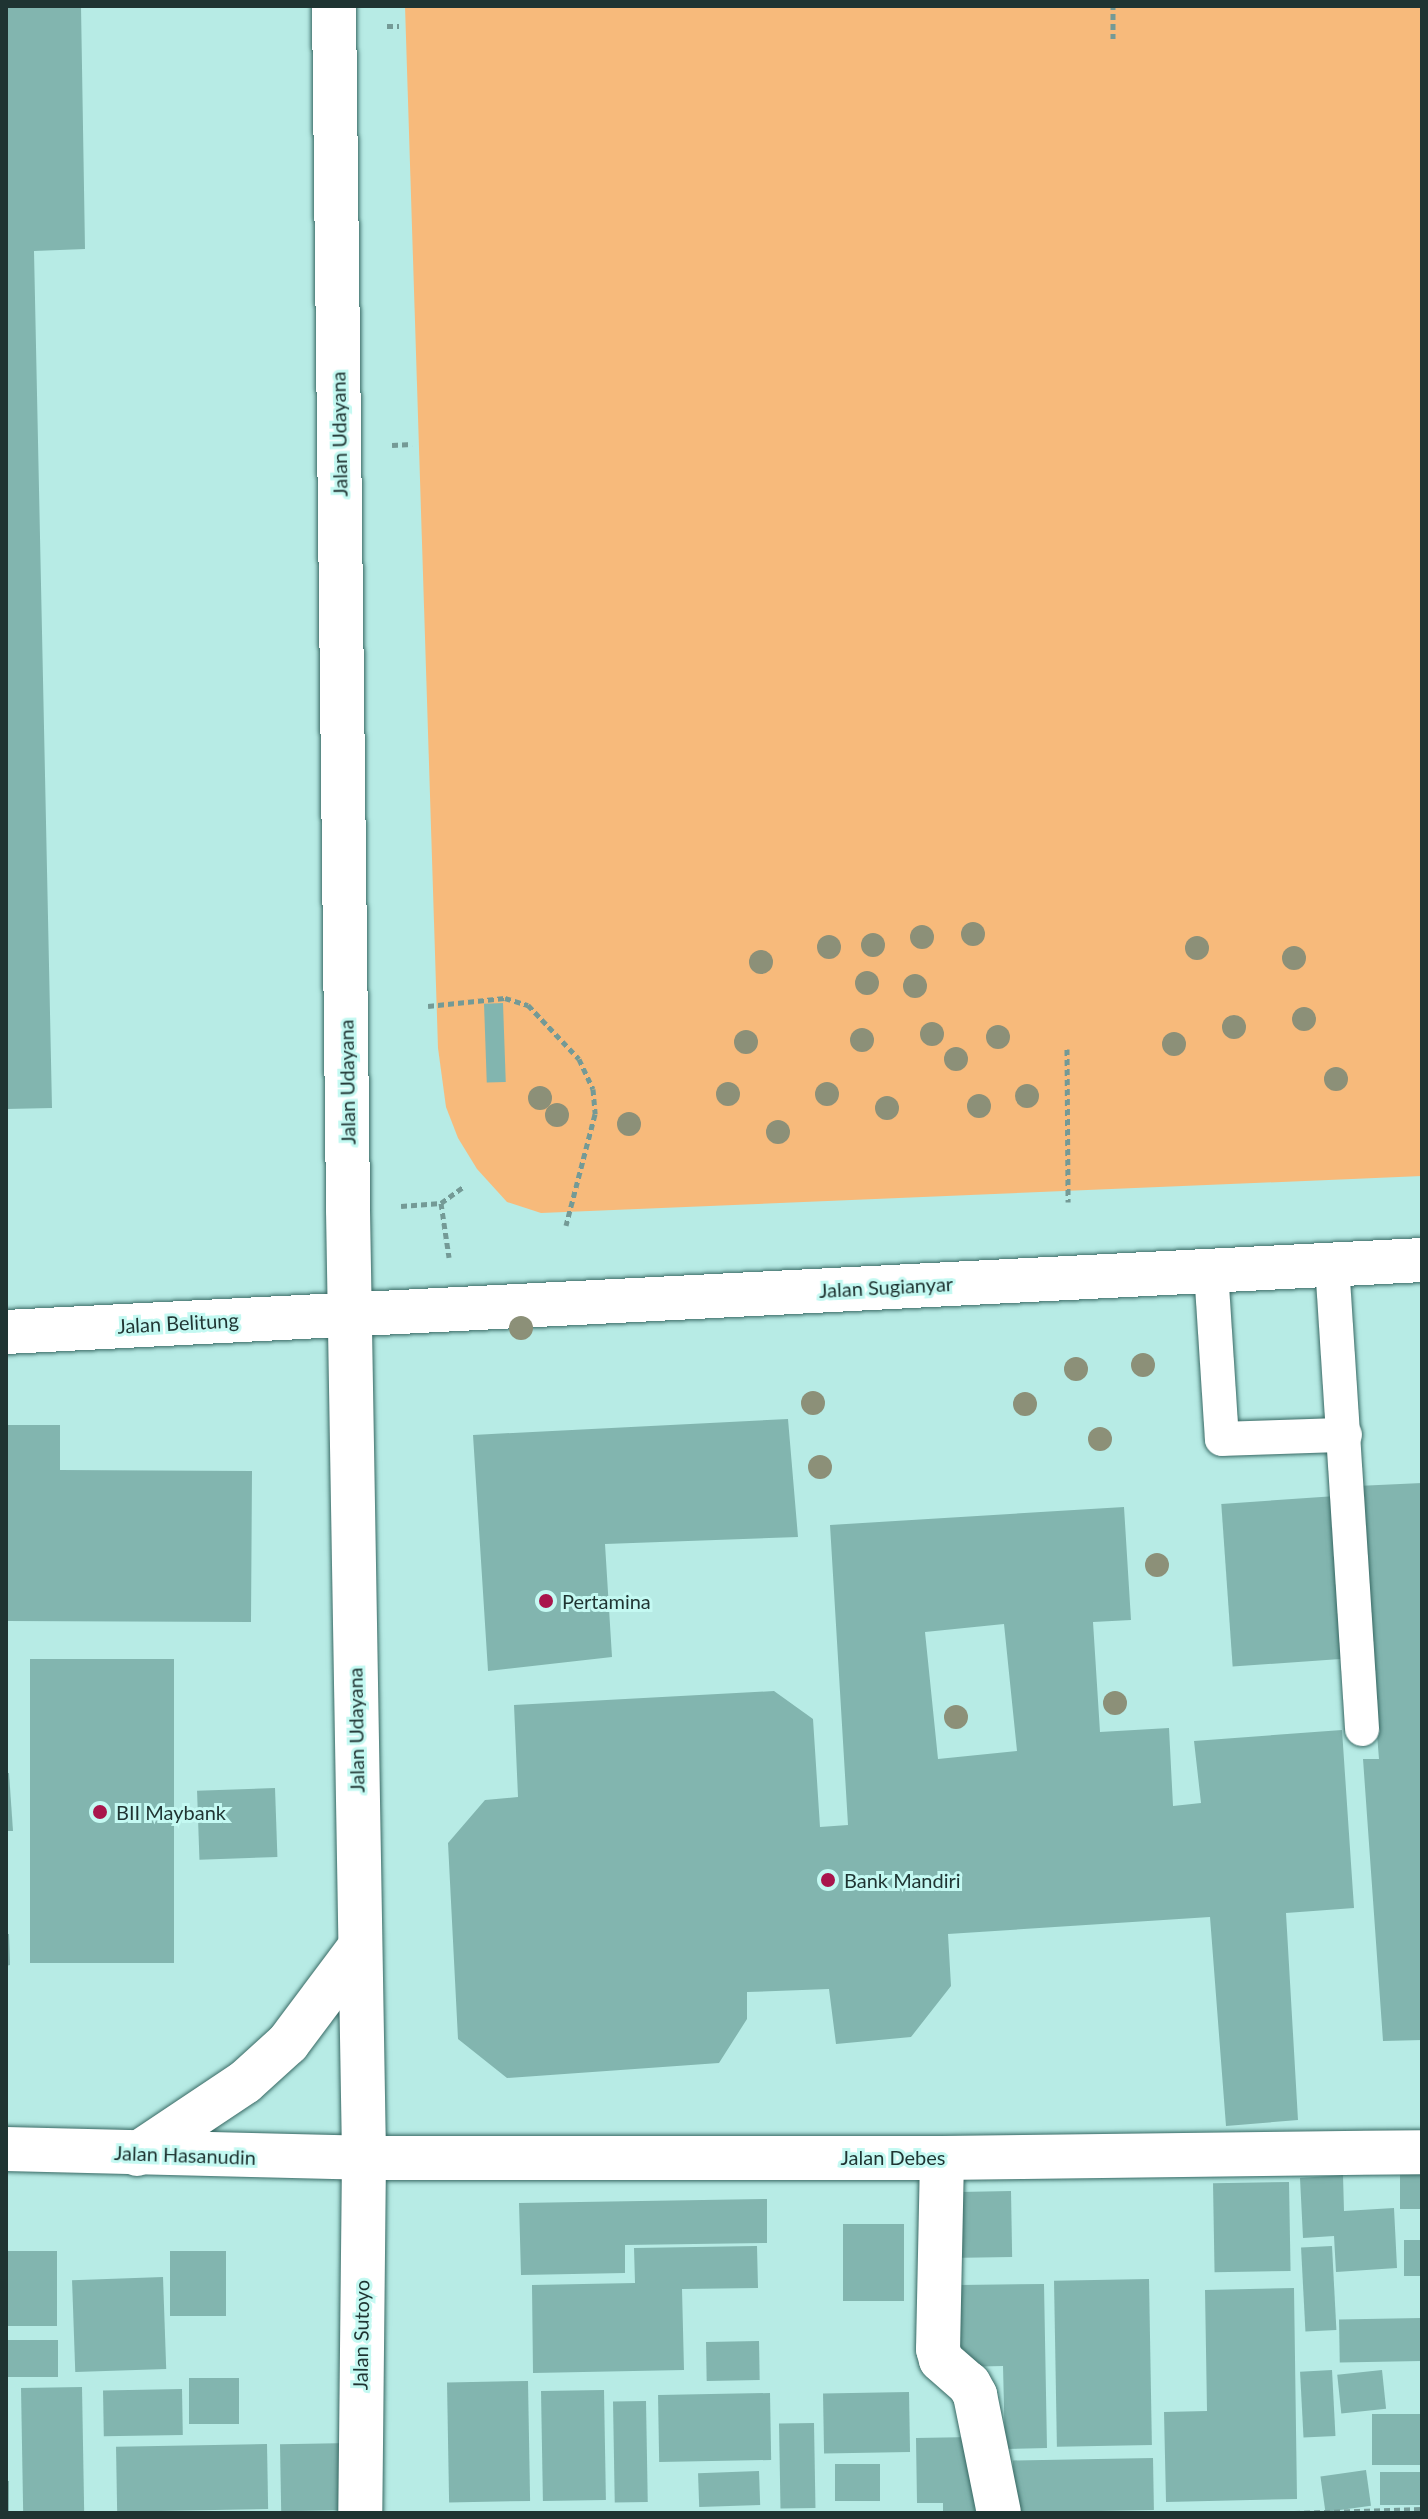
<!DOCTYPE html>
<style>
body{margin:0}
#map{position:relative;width:1428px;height:2519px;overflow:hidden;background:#b7ebe5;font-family:Lato,sans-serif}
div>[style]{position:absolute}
.green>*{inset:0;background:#f7ba7b}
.building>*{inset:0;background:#82b5af;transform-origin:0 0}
.path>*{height:5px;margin-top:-2.5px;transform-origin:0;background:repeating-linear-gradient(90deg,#749a96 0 6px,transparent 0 10px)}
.roads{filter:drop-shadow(0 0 2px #386964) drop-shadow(0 0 2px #386964)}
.lane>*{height:34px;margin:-17px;padding:0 17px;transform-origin:17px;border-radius:17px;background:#fff}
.street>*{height:44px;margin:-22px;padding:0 22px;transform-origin:22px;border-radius:22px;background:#fff}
.secondary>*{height:44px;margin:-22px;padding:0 22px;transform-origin:22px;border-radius:22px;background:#fff}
.trees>*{width:24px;height:24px;margin:-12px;border-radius:50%;background:#8c9078}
.dots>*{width:22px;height:22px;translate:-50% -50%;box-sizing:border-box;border:4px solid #c4f9f2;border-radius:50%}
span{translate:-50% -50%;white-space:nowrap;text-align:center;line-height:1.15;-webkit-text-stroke:6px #c4f9f2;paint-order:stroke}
.street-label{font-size:20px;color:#1f3432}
.poi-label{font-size:20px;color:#1f3432}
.left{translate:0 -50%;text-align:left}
.frame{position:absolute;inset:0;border:8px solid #1f3432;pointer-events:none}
</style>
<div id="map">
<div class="green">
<i style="clip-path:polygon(405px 6px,1422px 6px,1422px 1176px,541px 1213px,507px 1202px,477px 1169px,458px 1138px,446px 1107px,438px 1048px)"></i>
</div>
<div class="building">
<i style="clip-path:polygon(6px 6px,81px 6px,85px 249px,34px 251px,52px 1108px,6px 1109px)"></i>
<i style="left:503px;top:1003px;width:79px;height:19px;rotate:88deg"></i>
<i style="clip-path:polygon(788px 1419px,798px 1537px,605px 1544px,612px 1657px,488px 1671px,473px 1435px)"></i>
<i style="clip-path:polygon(6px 1425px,60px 1425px,60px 1470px,252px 1471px,251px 1622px,6px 1621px)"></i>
<i style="clip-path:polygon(1422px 1483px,1422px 2040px,1383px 2041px,1363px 1759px,1379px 1759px,1357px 1486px)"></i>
<i style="left:1336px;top:1496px;width:163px;height:115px;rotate:86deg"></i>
<i style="clip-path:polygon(evenodd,1124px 1507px,1131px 1620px,1093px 1622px,1100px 1732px,1169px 1728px,1173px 1806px,1201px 1803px,1194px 1741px,1342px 1730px,1354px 1908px,1286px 1913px,1298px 2120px,1226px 2126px,1210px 1917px,948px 1934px,951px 1986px,911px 2037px,836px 2044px,829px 1989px,747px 1992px,747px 2019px,719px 2063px,507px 2078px,458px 2039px,448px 1843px,485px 1800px,518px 1797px,514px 1705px,774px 1691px,813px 1719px,820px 1827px,848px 1825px,830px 1525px,1124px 1507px,1004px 1624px,1017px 1751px,938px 1759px,925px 1632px,1004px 1624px)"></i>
<i style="left:30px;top:1659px;width:144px;height:304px"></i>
<i style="clip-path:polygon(6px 1773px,9px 1773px,13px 1831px,6px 1831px)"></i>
<i style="left:275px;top:1788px;width:69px;height:78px;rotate:88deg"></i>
<i style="clip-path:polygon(6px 1934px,9px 1934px,10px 1965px,6px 1966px)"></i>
<i style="left:1422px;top:2169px;width:40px;height:22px;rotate:90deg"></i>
<i style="clip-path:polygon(1343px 2175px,1344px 2211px,1394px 2208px,1397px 2268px,1336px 2272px,1334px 2236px,1303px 2238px,1300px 2178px)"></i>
<i style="left:1289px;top:2182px;width:89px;height:76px;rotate:89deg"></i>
<i style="left:1011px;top:2191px;width:66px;height:65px;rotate:89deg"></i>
<i style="clip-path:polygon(767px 2199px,767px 2243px,625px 2245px,625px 2273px,521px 2275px,519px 2203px)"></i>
<i style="left:843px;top:2224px;width:61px;height:77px"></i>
<i style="left:1422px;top:2240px;width:36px;height:18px;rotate:90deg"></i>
<i style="clip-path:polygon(757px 2246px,758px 2288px,682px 2289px,684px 2370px,533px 2373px,532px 2285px,635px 2283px,634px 2248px)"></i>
<i style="left:1332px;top:2246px;width:84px;height:31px;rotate:87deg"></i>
<i style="left:57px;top:2251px;width:75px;height:51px;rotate:90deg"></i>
<i style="left:170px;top:2251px;width:56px;height:65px"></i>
<i style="left:163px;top:2277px;width:92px;height:91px;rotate:88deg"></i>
<i style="left:1149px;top:2279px;width:166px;height:95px;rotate:89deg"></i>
<i style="clip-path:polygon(1044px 2284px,1047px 2448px,1005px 2449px,1003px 2366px,961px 2367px,960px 2285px)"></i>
<i style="clip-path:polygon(1294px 2288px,1297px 2499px,1166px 2502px,1164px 2412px,1207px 2411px,1205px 2290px)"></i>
<i style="left:1421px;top:2318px;width:43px;height:82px;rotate:89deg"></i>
<i style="left:58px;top:2340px;width:37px;height:52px;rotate:90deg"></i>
<i style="left:759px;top:2341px;width:39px;height:53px;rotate:89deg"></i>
<i style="left:1332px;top:2370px;width:66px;height:32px;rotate:87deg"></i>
<i style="left:1382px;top:2370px;width:39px;height:45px;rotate:84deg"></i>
<i style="left:239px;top:2378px;width:46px;height:50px;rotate:90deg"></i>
<i style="left:528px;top:2381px;width:120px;height:81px;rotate:89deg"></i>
<i style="left:82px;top:2387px;width:126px;height:61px;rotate:89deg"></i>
<i style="left:182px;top:2389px;width:46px;height:79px;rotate:89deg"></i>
<i style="left:604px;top:2390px;width:110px;height:63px;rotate:89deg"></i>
<i style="left:909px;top:2392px;width:60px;height:86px;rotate:89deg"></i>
<i style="left:770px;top:2393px;width:67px;height:112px;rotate:89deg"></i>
<i style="left:646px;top:2401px;width:101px;height:33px;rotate:89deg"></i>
<i style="left:1422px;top:2414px;width:51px;height:50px;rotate:90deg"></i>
<i style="left:814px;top:2423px;width:85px;height:35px;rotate:89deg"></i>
<i style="clip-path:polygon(973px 2437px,975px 2513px,943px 2513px,943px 2503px,917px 2503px,916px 2438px)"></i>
<i style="left:351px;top:2443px;width:67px;height:71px;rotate:89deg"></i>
<i style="left:267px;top:2444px;width:65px;height:151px;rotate:89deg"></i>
<i style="left:1153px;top:2458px;width:52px;height:140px;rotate:89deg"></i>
<i style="left:880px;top:2464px;width:37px;height:45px;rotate:90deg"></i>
<i style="left:1366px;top:2470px;width:36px;height:46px;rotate:82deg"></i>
<i style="left:759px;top:2471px;width:34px;height:61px;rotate:88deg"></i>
<i style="left:1422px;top:2472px;width:33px;height:42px;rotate:90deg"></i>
<i style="left:6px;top:2481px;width:3px;height:32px"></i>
</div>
<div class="path">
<i style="left:387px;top:26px;width:12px"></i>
<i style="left:1113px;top:39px;width:33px;rotate:-90deg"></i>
<i style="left:392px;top:445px;width:20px;rotate:-3deg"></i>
<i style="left:428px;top:1006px;width:77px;rotate:-5.9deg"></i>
<i style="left:505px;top:998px;width:24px;rotate:17deg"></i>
<i style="left:528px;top:1005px;width:74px;rotate:46.6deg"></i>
<i style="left:579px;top:1059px;width:33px;rotate:65deg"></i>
<i style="left:593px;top:1089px;width:25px;rotate:85deg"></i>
<i style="left:595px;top:1114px;width:115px;rotate:104.6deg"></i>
<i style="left:1067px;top:1049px;width:153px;rotate:89.6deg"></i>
<i style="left:441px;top:1203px;width:55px;rotate:81.6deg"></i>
<i style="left:401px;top:1206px;width:40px;rotate:-4.3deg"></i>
<i style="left:441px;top:1203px;width:29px;rotate:-36deg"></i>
<i style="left:1294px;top:2513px;width:128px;rotate:-1.8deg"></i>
</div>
<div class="roads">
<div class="lane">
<i style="left:1332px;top:1264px;width:466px;rotate:86.3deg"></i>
<i style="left:1211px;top:1270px;width:169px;rotate:86.3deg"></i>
<i style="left:1222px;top:1439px;width:123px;rotate:-1.9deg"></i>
</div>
<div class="street">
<i style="left:364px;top:2158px;width:578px"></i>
<i style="left:942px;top:2158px;width:480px;rotate:-0.7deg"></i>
<i style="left:942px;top:2158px;width:191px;rotate:91.2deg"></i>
<i style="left:938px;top:2349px;width:11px;rotate:75deg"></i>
<i style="left:941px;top:2360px;width:37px;rotate:41deg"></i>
<i style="left:969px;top:2384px;width:13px;rotate:61deg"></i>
<i style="left:975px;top:2395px;width:120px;rotate:78.5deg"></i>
</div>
<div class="secondary">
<i style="left:334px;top:6px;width:1204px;rotate:89.33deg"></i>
<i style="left:348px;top:1210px;width:948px;rotate:89.03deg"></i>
<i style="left:364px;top:2158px;width:355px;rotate:90.6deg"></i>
<i style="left:6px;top:1332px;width:1418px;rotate:-2.91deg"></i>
<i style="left:6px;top:2149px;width:358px;rotate:1.4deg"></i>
<i style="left:137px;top:2154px;width:130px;rotate:-33.7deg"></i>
<i style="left:245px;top:2082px;width:58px;rotate:-42.2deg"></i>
<i style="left:288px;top:2043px;width:119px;rotate:-53.2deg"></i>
</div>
</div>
<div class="trees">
<i style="left:973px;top:934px"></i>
<i style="left:922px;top:937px"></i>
<i style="left:873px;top:945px"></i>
<i style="left:829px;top:947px"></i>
<i style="left:1197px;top:948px"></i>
<i style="left:1294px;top:958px"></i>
<i style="left:761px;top:962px"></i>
<i style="left:867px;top:983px"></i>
<i style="left:915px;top:986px"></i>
<i style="left:1304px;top:1019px"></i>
<i style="left:1234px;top:1027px"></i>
<i style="left:932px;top:1034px"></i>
<i style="left:998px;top:1037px"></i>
<i style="left:862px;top:1040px"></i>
<i style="left:746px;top:1042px"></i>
<i style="left:1174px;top:1044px"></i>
<i style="left:956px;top:1059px"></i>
<i style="left:1336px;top:1079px"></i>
<i style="left:728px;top:1094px"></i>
<i style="left:827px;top:1094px"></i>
<i style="left:1027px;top:1096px"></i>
<i style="left:540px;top:1098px"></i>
<i style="left:979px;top:1106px"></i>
<i style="left:887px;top:1108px"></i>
<i style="left:557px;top:1115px"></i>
<i style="left:629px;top:1124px"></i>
<i style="left:778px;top:1132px"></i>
<i style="left:521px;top:1328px"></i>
<i style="left:1143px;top:1365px"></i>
<i style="left:1076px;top:1369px"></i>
<i style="left:813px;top:1403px"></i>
<i style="left:1025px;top:1404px"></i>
<i style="left:1100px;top:1439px"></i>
<i style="left:820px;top:1467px"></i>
<i style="left:1157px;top:1565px"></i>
<i style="left:1115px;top:1703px"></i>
<i style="left:956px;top:1717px"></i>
</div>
<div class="dots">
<i style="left:546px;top:1601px;background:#a9164c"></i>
<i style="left:100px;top:1812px;background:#a9164c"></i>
<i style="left:828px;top:1880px;background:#a9164c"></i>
</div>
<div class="street-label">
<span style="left:339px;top:434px;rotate:-91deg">Jalan Udayana</span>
<span style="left:347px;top:1082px;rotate:-91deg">Jalan Udayana</span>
<span style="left:886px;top:1287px;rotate:-3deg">Jalan Sugianyar</span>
<span style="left:178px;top:1323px;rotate:-3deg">Jalan Belitung</span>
<span style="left:356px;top:1730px;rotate:-91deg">Jalan Udayana</span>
<span style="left:185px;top:2155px;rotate:2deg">Jalan Hasanudin</span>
<span style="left:893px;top:2157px">Jalan Debes</span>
<span style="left:361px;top:2335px;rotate:-89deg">Jalan Sutoyo</span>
</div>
<div class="poi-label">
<span class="left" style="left:562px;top:1601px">Pertamina</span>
<span class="left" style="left:116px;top:1812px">BII Maybank</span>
<span class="left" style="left:844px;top:1880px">Bank Mandiri</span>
</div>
<div class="frame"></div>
</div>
